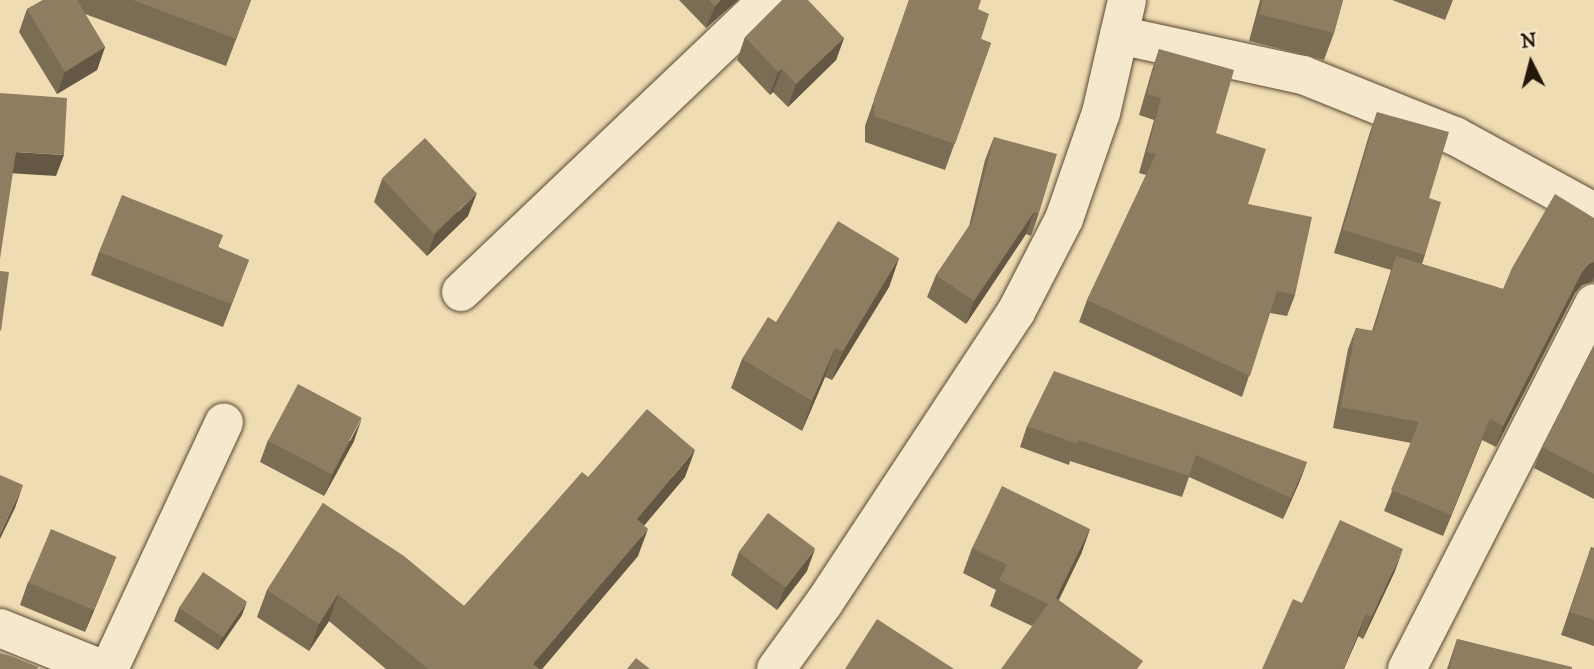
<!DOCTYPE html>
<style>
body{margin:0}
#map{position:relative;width:1594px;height:669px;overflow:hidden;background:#f0dcb2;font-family:"IM FELL DW Pica",serif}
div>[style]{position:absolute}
.roads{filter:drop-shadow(0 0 2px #584836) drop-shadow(0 0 2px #584836)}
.minor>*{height:38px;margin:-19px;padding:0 19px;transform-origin:19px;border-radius:19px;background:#f5e8cd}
.wall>*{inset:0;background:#7b6c54}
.shaded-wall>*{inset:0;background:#645845}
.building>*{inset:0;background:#8f7d62;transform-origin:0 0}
span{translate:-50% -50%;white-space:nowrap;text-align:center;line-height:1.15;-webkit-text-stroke:5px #f5e8cd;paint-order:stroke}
.north{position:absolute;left:1496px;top:28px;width:70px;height:70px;-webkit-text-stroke:5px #f5e8cd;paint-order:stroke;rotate:354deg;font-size:19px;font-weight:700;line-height:28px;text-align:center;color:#25170c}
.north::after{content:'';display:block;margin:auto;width:24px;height:32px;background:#25170c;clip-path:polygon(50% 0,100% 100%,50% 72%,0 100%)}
</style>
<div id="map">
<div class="roads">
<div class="minor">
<i style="left:1119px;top:35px;width:188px;rotate:12.3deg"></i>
<i style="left:1303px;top:75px;width:164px;rotate:21.9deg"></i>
<i style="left:1455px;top:136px;width:158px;rotate:28.7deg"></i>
<i style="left:461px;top:292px;width:424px;rotate:-43.6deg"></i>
<i style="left:0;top:628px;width:110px;rotate:21.9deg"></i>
<i style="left:109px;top:669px;width:272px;rotate:-65deg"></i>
<i style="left:776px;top:669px;width:82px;rotate:-54deg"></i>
<i style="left:824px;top:603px;width:349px;rotate:-56.6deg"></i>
<i style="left:1016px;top:312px;width:105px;rotate:-62.7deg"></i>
<i style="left:1064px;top:219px;width:112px;rotate:-70.8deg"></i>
<i style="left:1101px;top:113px;width:116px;rotate:-77deg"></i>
<i style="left:1407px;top:669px;width:411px;rotate:-62.9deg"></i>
</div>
</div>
<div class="wall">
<i style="clip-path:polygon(43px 0,251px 0,226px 66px,85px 14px,105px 47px,97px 70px,57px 94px,19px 32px,27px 9px)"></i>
<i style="clip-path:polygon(679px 0,738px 0,706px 28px)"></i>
<i style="clip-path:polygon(909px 0,978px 9px,981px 39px,991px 43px,945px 170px,865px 142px,865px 126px)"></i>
<i style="clip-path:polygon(1260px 0,1343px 0,1334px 33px,1324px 60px,1249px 41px)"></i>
<i style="clip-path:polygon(1392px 0,1453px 0,1445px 20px)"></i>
<i style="clip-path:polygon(745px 37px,844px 38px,836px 60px,788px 107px,773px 92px,770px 95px,737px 60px)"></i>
<i style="clip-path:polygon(1159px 49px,1216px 133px,1248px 204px,1295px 295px,1287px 316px,1270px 313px,1242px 397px,1079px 322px,1087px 300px,1146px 175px,1139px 173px,1154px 120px,1139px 115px,1152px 70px)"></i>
<i style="clip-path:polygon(1377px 112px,1429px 198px,1425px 255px,1422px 264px,1503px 289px,1594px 218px,1594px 282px,1582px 285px,1575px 293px,1496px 447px,1482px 440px,1443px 536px,1384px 511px,1411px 443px,1333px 428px,1348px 349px,1356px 328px,1372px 331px,1391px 270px,1334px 253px,1369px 135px)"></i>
<i style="clip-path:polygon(994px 137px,1039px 213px,1031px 236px,1026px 234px,966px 324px,927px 297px,936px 275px,969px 226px,985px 160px)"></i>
<i style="clip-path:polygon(382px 179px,468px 216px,427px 256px,374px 202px)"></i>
<i style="clip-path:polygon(223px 235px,218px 247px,249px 260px,223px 327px,91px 275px,99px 252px)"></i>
<i style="clip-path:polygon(899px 258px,889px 287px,832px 380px,825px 377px,802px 431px,731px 388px,742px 359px,776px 322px)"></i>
<i style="clip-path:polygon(1594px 345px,1594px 499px,1534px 468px,1542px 447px)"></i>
<i style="clip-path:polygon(1027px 426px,1307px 462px,1299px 483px,1283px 519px,1189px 477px,1182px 497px,1070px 461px,1069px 465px,1020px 447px)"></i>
<i style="clip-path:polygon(268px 440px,354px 441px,324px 496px,260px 462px)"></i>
<i style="clip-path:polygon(588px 477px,685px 477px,644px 525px,638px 556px,542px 669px,386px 669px,329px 621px,309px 651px,257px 617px,267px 590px,323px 503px,464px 606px)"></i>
<i style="clip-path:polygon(1090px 529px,1081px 554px,1059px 600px,1032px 626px,990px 606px,996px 590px,963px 573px,972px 548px)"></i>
<i style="clip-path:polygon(1591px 547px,1594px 548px,1594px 646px,1561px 635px)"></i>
<i style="clip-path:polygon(739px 552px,807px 571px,777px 610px,731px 575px)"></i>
<i style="clip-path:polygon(116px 557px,107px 579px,85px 632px,20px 605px,28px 582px)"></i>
<i style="clip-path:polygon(1395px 571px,1363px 639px,1302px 603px)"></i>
<i style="clip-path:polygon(179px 608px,242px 615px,218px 650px,174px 621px)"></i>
<i style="clip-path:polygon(1457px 639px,1572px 669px,1447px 669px)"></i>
</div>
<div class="shaded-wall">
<i style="clip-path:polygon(721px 0,738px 0,706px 28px,715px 6px)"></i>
<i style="clip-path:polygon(844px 38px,836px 60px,788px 107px,796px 84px)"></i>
<i style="clip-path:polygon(105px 47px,97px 70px,57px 94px,65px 72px)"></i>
<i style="clip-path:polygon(782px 69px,773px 92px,770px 95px,778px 72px)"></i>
<i style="clip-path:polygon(16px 152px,64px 155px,56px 176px,8px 173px)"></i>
<i style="clip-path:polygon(477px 193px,468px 216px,427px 256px,435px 234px)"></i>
<i style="clip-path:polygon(1034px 212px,1026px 234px,966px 324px,974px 301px)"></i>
<i style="clip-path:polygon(899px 258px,889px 287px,832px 380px,843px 351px)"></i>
<i style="clip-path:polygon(1594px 262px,1594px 276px,1592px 281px,1582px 285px,1575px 293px,1496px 447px,1503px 426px,1582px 272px,1589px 264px)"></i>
<i style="clip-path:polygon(835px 348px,825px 377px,802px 431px,812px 401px)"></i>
<i style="clip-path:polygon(362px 418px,354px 441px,324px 496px,333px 474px)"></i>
<i style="clip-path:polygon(1490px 419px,1482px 440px,1443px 536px,1451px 515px)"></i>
<i style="clip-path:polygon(695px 450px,685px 477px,627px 546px,637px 519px)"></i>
<i style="clip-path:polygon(1307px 462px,1299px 483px,1283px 519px,1291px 498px)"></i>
<i style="clip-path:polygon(23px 485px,15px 508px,0 539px,0 534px)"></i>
<i style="clip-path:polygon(648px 529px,638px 556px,542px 669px,531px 669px,533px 664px)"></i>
<i style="clip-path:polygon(1090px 529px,1081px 554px,1047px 623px,1056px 598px)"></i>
<i style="clip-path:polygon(815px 549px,807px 571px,777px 610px,785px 587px)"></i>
<i style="clip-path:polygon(1403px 549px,1395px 571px,1363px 639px,1372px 616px)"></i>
<i style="clip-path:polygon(116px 557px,107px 579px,85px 632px,93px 609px)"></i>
<i style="clip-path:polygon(338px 594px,329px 621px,309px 651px,319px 624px)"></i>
<i style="clip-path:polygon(247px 602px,242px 615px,218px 650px,222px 637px)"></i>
<i style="clip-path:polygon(1366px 614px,1358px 637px,1344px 669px,1343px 669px)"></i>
</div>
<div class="building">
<i style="clip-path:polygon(43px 0,77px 0,105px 47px,65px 72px,27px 9px)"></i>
<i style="clip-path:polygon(133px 0,251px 0,236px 39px)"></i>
<i style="clip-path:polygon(709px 0,721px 0,715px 6px)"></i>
<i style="clip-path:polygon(782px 0,808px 0,844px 38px,796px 84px,782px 69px,778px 72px,745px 37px)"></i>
<i style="clip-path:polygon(909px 0,981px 0,978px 9px,989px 14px,981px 39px,991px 43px,955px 144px,874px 116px,874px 99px)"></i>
<i style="clip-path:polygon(1263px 0,1343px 0,1334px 33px,1259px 14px)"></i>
<i style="clip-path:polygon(1159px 49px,1234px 70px,1216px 133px,1266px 149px,1248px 204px,1312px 217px,1295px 295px,1277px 291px,1250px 376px,1087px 300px,1156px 154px,1147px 152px,1161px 98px,1147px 94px)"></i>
<i style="clip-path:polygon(0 93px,67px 98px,64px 155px,16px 152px,0 259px)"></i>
<i style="clip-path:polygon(1377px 112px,1449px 132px,1429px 198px,1441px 202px,1425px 255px,1343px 230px)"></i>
<i style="clip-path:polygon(994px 137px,1057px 154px,1039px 213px,1034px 212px,974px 301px,936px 275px,973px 220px)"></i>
<i style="left:425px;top:138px;width:76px;height:59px;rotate:47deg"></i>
<i style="clip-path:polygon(1555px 194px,1594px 218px,1594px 262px,1589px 264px,1582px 272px,1503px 426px,1490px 419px,1451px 515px,1391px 490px,1419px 422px,1341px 407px,1356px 328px,1374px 331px,1396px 256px,1503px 289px,1512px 268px)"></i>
<i style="clip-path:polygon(122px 195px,223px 235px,218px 247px,249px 260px,231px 304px,99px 252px)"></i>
<i style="clip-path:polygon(838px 221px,899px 258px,843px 351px,835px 348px,812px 401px,742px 359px,768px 317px,776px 322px)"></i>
<i style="clip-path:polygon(0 271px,9px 272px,1px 331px,0 330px)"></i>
<i style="clip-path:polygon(1594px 345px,1594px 474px,1542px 447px)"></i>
<i style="clip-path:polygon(1054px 371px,1307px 462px,1291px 498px,1196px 455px,1189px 476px,1078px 440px,1077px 444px,1027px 426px)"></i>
<i style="left:298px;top:384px;width:72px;height:64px;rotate:28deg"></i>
<i style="clip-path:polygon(647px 409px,695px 450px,637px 519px,648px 529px,533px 664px,539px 669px,428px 669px,338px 594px,319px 624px,267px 590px,323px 503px,404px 556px,464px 606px,582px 472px,588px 477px)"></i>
<i style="clip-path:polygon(0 475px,23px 485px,0 534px)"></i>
<i style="clip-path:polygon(1002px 486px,1090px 529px,1056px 598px,1143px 661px,1137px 669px,1001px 669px,1048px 604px,999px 580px,1007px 565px,972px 548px)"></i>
<i style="left:768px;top:513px;width:59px;height:49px;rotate:37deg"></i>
<i style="clip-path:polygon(1340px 520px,1403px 549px,1372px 616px,1366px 614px,1343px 669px,1262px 669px,1293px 599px,1302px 603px)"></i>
<i style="left:51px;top:529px;width:71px;height:58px;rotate:23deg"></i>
<i style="clip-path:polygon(1591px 547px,1594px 548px,1594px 620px,1570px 612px)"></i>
<i style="left:203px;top:572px;width:53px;height:43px;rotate:34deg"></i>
<i style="clip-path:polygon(877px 619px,954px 669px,845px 669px)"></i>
<i style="clip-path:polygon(1457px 639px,1572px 667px,1572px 669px,1449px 669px)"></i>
<i style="clip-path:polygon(0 653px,11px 656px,38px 667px,37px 669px,0 669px)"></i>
<i style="clip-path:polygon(636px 658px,650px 669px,627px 669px)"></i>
</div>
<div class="north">N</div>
</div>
